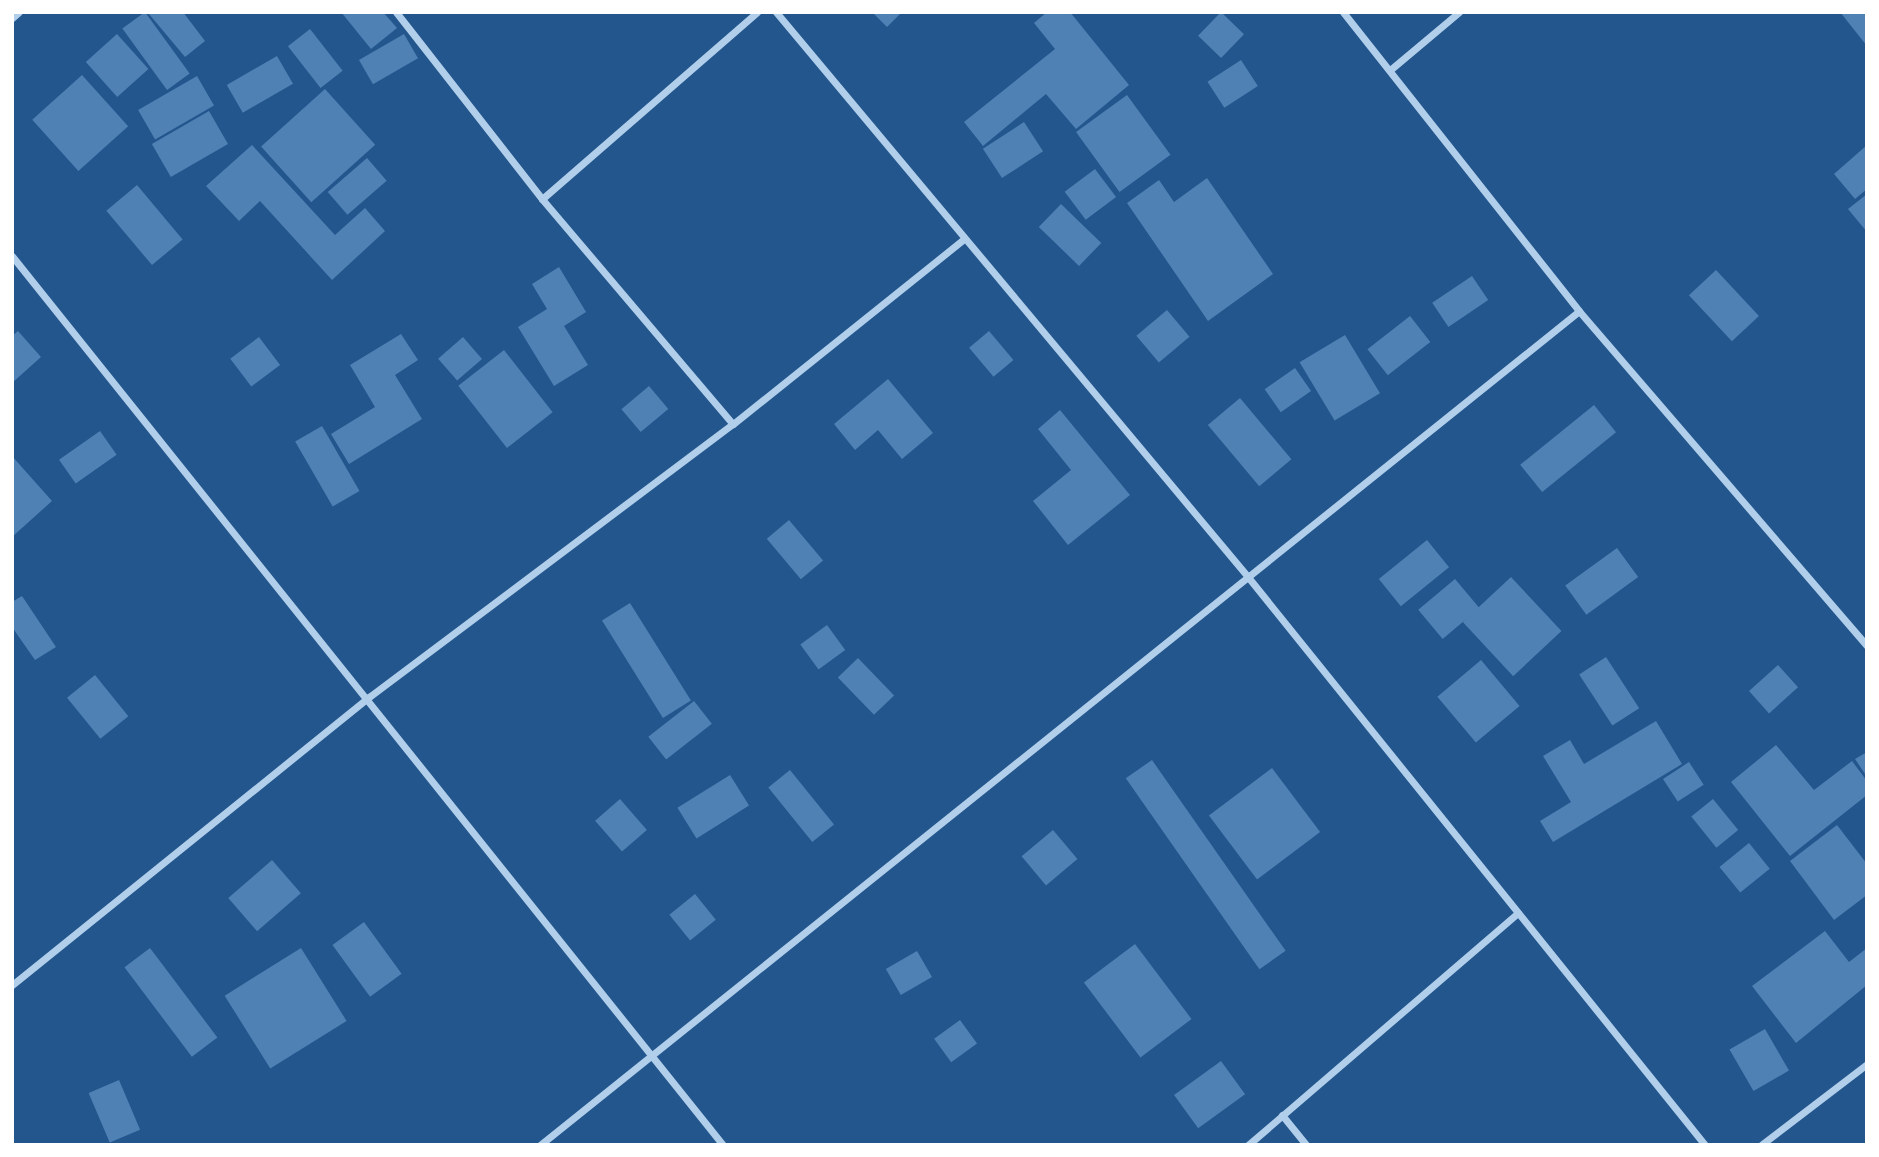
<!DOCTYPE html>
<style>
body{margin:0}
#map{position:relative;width:1879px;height:1157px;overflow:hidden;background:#22568c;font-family:"Fira Sans",sans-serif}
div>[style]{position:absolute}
.building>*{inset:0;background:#4f81b5;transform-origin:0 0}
.street>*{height:7px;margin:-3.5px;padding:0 3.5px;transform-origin:3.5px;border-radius:3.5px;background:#b1ceeb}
span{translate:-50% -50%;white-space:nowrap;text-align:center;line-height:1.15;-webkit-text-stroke:5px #22568c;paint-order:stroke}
.frame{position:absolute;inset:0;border:14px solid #fff;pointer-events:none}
</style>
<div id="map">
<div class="building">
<i style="left:145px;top:12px;width:76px;height:28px;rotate:54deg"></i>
<i style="clip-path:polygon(183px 12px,205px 41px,185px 57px,149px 14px)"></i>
<i style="clip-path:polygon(341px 12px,383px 12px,397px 28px,371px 49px)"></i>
<i style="clip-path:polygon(872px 12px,902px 12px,887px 27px)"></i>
<i style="clip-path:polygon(1047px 12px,1070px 12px,1129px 85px,1076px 129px,1046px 94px,983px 146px,964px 122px,1055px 49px,1034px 23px)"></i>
<i style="left:1221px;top:12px;width:32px;height:33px;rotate:44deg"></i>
<i style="clip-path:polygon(1840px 12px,1867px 12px,1867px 46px)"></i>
<i style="left:310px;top:29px;width:53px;height:28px;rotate:52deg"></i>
<i style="left:117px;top:34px;width:47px;height:42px;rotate:48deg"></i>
<i style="left:404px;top:34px;width:28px;height:52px;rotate:60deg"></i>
<i style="left:277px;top:56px;width:32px;height:58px;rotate:60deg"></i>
<i style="left:1241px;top:60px;width:31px;height:40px;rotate:57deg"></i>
<i style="left:82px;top:75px;width:69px;height:67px;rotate:48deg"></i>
<i style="left:197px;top:76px;width:34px;height:68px;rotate:60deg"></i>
<i style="left:325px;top:89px;width:75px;height:86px;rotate:48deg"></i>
<i style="left:1127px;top:95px;width:74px;height:63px;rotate:54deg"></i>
<i style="left:209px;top:111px;width:38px;height:66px;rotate:60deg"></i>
<i style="left:1024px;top:122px;width:35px;height:49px;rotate:57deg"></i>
<i style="clip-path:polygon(252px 145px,335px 235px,365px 208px,385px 231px,332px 280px,260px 201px,239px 221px,206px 186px)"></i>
<i style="clip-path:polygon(1867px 145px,1867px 189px,1855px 199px,1834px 174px)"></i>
<i style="left:367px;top:158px;width:30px;height:52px;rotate:49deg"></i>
<i style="left:1095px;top:169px;width:35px;height:38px;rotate:53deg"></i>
<i style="clip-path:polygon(1207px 178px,1273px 274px,1208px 321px,1127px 203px,1159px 180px,1174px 202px)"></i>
<i style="left:137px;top:185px;width:71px;height:40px;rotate:50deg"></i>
<i style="clip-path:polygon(1867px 194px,1867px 232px,1848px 209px)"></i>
<i style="left:1061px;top:204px;width:56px;height:32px;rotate:44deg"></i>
<i style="clip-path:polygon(559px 267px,586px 312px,564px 326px,588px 365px,554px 386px,518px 327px,547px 309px,532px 284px)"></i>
<i style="left:1716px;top:270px;width:63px;height:37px;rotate:47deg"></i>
<i style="left:1472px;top:276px;width:29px;height:48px;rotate:56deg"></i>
<i style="left:1167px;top:310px;width:35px;height:40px;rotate:50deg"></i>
<i style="left:1410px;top:316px;width:33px;height:54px;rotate:52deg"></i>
<i style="clip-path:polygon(18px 331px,41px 357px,12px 383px,12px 336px)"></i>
<i style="left:989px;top:331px;width:38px;height:26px;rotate:50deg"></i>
<i style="clip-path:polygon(401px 334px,418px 360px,395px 375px,422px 419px,349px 464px,331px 434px,375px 407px,350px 365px)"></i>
<i style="left:1345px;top:335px;width:68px;height:53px;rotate:59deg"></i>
<i style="left:259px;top:337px;width:35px;height:36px;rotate:53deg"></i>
<i style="left:463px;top:337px;width:29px;height:33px;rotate:49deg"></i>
<i style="left:504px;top:350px;width:79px;height:58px;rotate:52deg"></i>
<i style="left:1295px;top:368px;width:28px;height:37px;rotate:55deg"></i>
<i style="clip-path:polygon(888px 379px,933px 433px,902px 459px,878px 430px,855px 450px,834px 424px)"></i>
<i style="left:649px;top:386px;width:30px;height:36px;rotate:50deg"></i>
<i style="left:1240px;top:398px;width:80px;height:42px;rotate:50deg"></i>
<i style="left:1594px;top:405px;width:35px;height:95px;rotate:51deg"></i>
<i style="clip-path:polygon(1060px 410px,1130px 495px,1068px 545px,1033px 501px,1071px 470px,1038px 429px)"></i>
<i style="left:322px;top:426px;width:75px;height:31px;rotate:60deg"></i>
<i style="left:100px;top:431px;width:29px;height:50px;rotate:55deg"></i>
<i style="clip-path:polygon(12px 456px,52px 501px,12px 537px)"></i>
<i style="left:789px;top:520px;width:53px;height:29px;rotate:50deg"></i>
<i style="left:1427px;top:540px;width:35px;height:62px;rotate:51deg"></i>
<i style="left:1617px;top:548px;width:36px;height:64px;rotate:54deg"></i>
<i style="left:1511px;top:577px;width:74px;height:66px;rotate:47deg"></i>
<i style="left:1455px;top:579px;width:38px;height:48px;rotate:50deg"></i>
<i style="clip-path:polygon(22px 596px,56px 647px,35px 660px,12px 627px,12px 602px)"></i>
<i style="left:630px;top:603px;width:115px;height:33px;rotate:58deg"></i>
<i style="left:827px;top:625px;width:31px;height:33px;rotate:54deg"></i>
<i style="left:1606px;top:657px;width:61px;height:32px;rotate:57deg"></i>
<i style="left:858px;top:658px;width:52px;height:28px;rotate:46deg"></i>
<i style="left:1481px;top:660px;width:60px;height:57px;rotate:50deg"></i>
<i style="left:1778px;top:665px;width:30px;height:39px;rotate:48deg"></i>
<i style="left:95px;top:675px;width:53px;height:36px;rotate:51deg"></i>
<i style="left:694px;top:701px;width:29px;height:58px;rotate:52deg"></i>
<i style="clip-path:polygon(1656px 721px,1682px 764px,1553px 842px,1540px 821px,1571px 802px,1543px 756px,1570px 740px,1584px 764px)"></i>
<i style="clip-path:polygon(1776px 745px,1814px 790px,1852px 761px,1867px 781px,1867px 795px,1790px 856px,1731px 782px)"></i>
<i style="clip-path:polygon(1867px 752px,1867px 777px,1855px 759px)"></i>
<i style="left:1152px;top:760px;width:233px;height:32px;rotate:55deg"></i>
<i style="left:1689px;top:762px;width:27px;height:31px;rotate:57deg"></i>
<i style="left:1272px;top:768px;width:80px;height:79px;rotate:53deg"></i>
<i style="left:790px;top:770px;width:70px;height:28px;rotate:51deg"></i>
<i style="left:730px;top:775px;width:36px;height:62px;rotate:58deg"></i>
<i style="left:620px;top:799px;width:41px;height:33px;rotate:49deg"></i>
<i style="left:1713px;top:799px;width:40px;height:28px;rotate:51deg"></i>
<i style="clip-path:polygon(1837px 825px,1867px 864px,1867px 895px,1834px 920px,1790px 861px)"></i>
<i style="left:1053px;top:830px;width:38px;height:41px;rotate:50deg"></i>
<i style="left:1749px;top:843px;width:33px;height:38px;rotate:51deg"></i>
<i style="left:272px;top:860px;width:44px;height:58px;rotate:49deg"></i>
<i style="left:695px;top:894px;width:33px;height:33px;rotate:51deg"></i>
<i style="left:364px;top:922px;width:64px;height:39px;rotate:54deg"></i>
<i style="clip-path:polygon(1825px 931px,1849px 962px,1867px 948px,1867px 985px,1796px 1043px,1752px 986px)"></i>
<i style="left:1135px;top:944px;width:94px;height:64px;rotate:53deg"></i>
<i style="left:150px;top:948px;width:112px;height:32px;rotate:53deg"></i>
<i style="left:301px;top:948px;width:86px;height:90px;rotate:58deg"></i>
<i style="left:917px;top:951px;width:30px;height:36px;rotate:60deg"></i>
<i style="left:960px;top:1020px;width:29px;height:32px;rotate:54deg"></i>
<i style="left:1765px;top:1029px;width:48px;height:41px;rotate:60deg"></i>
<i style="left:1221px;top:1061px;width:41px;height:58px;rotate:54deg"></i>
<i style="left:119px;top:1080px;width:54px;height:33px;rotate:67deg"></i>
</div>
<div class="street">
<i style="left:396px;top:12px;width:237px;rotate:52deg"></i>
<i style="left:542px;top:199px;width:295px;rotate:49.7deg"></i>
<i style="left:776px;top:12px;width:736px;rotate:50.12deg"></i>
<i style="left:1248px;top:577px;width:729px;rotate:51.18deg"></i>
<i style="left:1343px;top:12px;width:381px;rotate:51.7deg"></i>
<i style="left:1579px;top:311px;width:442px;rotate:49.3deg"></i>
<i style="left:12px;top:18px;width:9px;rotate:-41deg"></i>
<i style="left:1390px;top:70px;width:90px;rotate:-40deg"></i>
<i style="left:542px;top:199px;width:285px;rotate:-41deg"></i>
<i style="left:12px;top:256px;width:1138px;rotate:51.35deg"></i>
<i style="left:12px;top:985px;width:459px;rotate:-38.9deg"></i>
<i style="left:369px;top:697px;width:455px;rotate:-36.9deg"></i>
<i style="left:733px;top:424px;width:295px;rotate:-38.7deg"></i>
<i style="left:1282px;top:1115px;width:38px;rotate:51deg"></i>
<i style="left:540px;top:1145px;width:1332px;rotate:-38.75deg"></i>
<i style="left:1248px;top:1145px;width:356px;rotate:-40.7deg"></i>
<i style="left:1761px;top:1145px;width:133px;rotate:-37.4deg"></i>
</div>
<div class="frame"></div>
</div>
